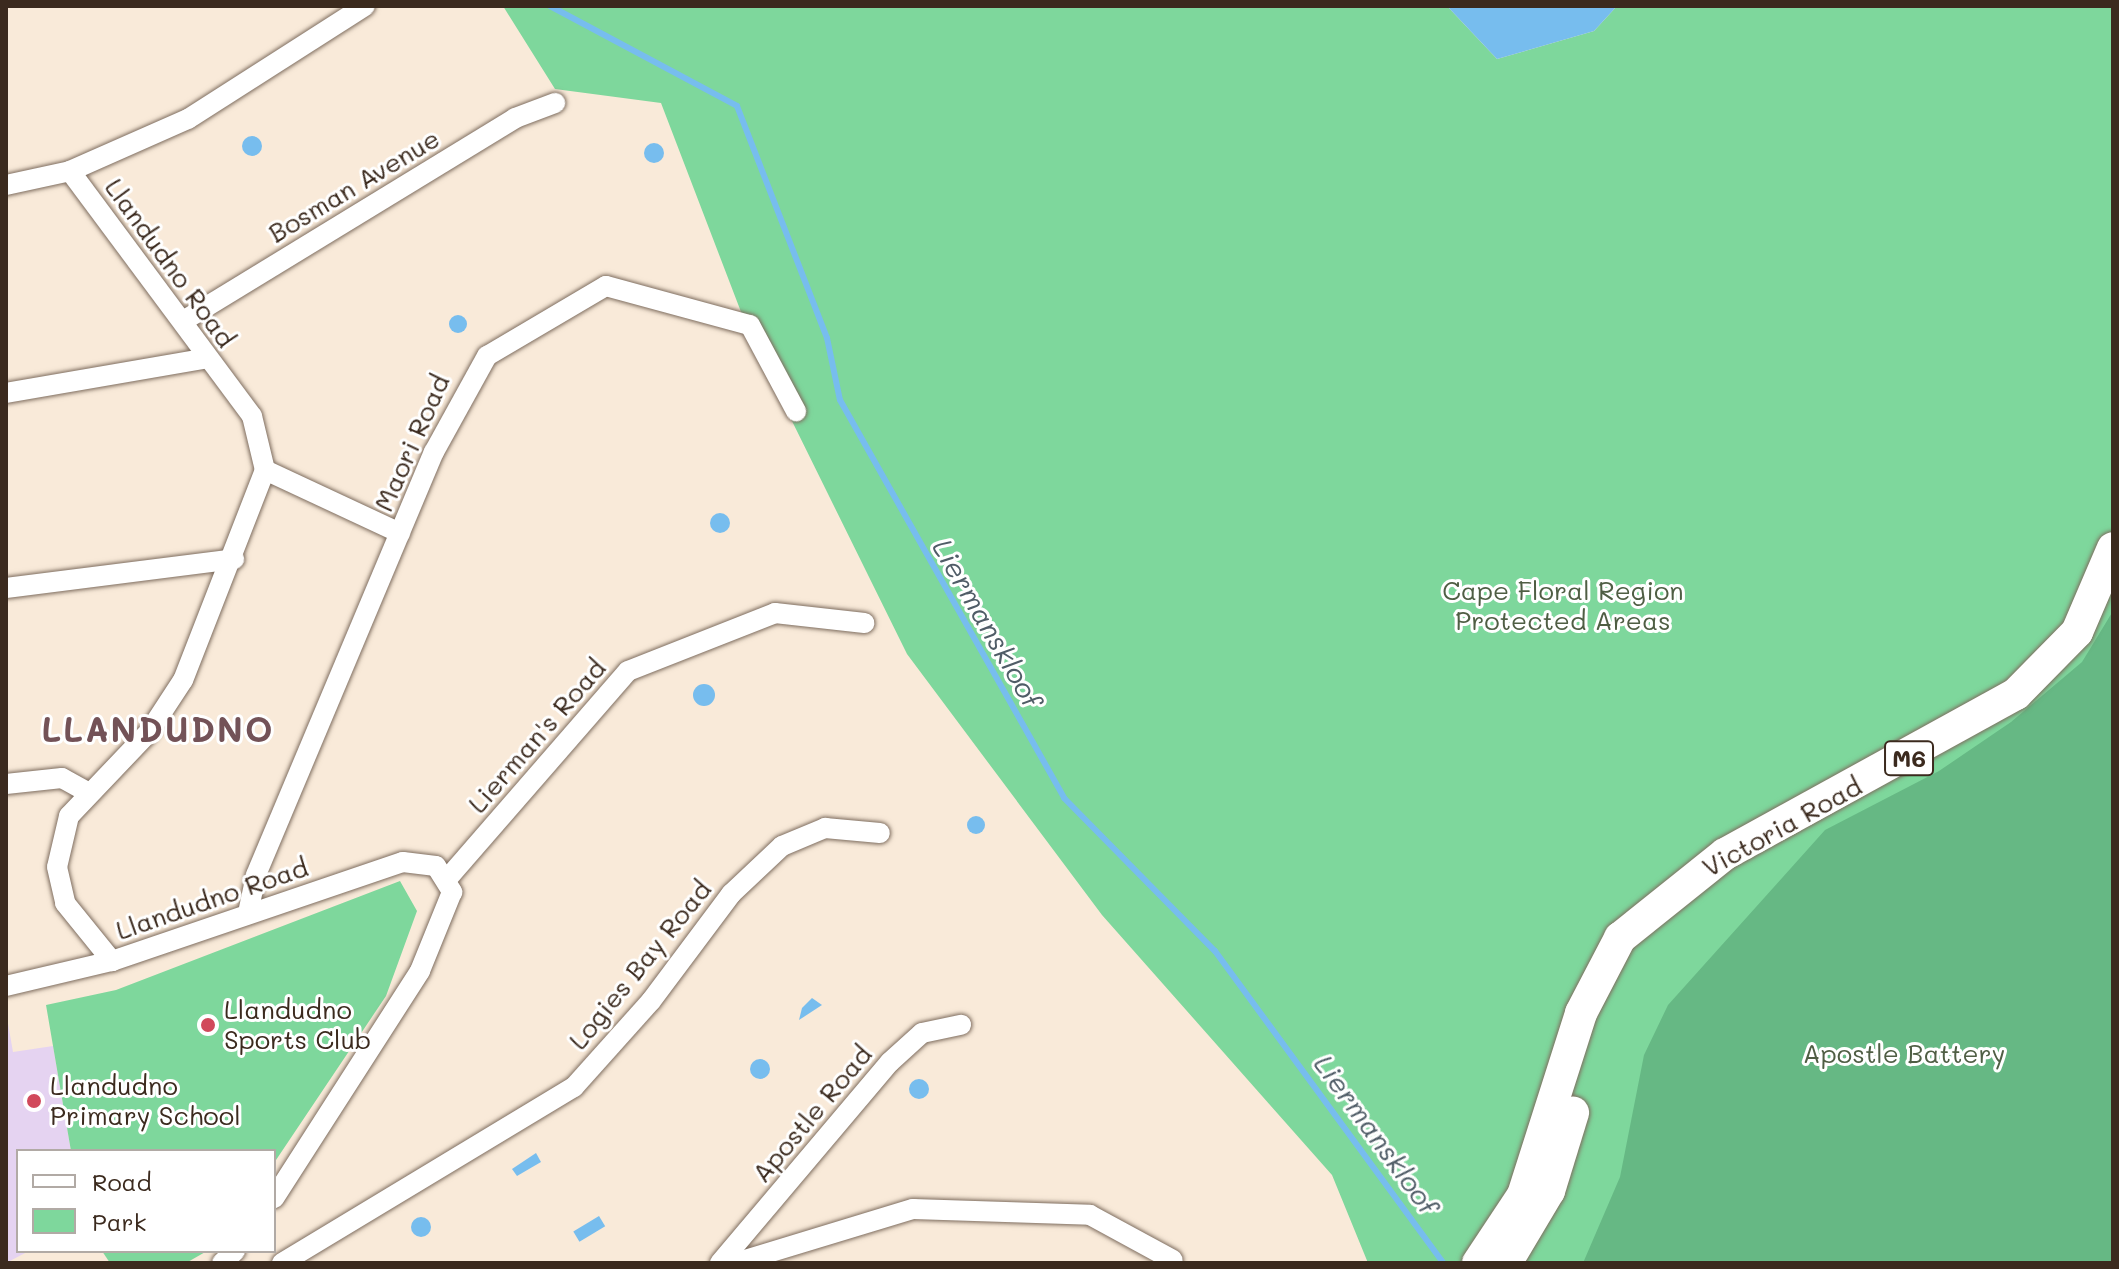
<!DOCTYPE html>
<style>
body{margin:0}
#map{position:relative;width:2119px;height:1269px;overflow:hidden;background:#f9ead9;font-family:Mali,sans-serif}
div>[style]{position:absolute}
.built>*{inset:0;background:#e5d3f1}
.green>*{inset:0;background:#7ed79c}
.forest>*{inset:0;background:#66b884}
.water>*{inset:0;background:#77bdee;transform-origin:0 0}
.round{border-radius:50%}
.stream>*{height:6px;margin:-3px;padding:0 3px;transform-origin:3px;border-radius:3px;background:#77bdee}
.roads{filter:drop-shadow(0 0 2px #7e6d5f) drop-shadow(0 0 2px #7e6d5f)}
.street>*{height:20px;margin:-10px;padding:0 10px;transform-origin:10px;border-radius:10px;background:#fff}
.primary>*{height:32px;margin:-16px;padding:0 16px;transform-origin:16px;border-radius:16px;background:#fff}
.dots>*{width:22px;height:22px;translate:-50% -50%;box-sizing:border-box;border:4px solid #fff;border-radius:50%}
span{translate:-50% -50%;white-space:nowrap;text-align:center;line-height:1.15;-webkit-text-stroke:6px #fff;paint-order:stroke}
.shield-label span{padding:2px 6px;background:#fff;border:2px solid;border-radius:6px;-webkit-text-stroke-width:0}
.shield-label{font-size:24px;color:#3b2a1e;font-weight:700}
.street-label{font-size:26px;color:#3b2a1e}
.park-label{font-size:26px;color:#4f5e44}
.poi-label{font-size:26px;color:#3b2a1e}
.left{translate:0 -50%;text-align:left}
.water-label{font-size:28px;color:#505d67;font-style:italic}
.district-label{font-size:34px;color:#735257;font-weight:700;letter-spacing:2px}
.frame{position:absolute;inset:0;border:8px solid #3b2a1e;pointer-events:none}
.legend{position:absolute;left:16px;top:1149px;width:260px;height:104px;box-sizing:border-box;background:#fff;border:2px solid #b1aaa5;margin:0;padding:10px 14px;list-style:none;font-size:24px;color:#3b2a1e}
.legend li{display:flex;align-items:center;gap:16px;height:40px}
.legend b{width:40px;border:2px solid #b1aaa5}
</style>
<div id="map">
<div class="built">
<i style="clip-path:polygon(6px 1012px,13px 1052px,53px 1046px,71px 1151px,18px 1151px,18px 1251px,29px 1251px,6px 1263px)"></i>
</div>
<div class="green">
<i style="clip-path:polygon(503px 6px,1447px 6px,1497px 59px,1594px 31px,1617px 6px,2113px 6px,2113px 1263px,1368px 1263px,1332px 1175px,1102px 915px,907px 654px,751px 338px,661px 103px,555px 89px)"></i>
<i style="clip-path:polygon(400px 881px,417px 911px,386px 996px,274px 1163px,274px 1151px,71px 1151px,46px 1005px,116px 990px)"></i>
<i style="clip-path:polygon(102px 1251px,207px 1251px,186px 1263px,110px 1263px)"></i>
</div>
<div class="forest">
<i style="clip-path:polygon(2113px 611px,2113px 1263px,1583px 1263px,1620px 1177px,1644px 1055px,1668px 1005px,1825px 830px,1939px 771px,2011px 722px,2082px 662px)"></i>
</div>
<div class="water">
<i style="clip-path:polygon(1447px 6px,1617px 6px,1594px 31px,1497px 59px)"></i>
<i class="round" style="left:242px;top:136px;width:20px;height:20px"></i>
<i class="round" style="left:644px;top:143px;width:20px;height:20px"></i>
<i class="round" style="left:449px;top:315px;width:18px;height:18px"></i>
<i class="round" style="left:710px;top:513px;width:20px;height:20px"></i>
<i class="round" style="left:693px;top:684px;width:22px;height:22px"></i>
<i class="round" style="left:967px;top:816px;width:18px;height:18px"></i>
<i style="clip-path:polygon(812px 998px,822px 1005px,799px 1020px,802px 1008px)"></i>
<i class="round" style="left:750px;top:1059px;width:20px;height:20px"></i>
<i class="round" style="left:909px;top:1079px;width:20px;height:20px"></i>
<i style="clip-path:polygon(536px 1153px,541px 1162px,517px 1176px,512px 1169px)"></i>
<i style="left:599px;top:1216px;width:12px;height:30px;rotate:59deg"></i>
<i class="round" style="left:411px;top:1217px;width:20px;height:20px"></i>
</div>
<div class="stream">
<i style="left:550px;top:6px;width:212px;rotate:28.1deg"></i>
<i style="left:737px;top:106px;width:249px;rotate:68.8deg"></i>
<i style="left:827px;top:338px;width:63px;rotate:78.2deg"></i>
<i style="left:840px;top:400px;width:457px;rotate:60.6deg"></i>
<i style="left:1064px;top:798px;width:215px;rotate:45.4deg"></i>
<i style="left:1215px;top:951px;width:386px;rotate:53.8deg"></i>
</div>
<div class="roads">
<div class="street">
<i style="left:70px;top:171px;width:305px;rotate:53.4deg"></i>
<i style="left:252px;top:416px;width:56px;rotate:76.5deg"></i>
<i style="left:265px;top:470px;width:225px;rotate:111.3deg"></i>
<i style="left:183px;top:680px;width:62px;rotate:123.2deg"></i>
<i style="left:149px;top:732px;width:116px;rotate:133.6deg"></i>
<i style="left:69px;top:816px;width:52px;rotate:103.2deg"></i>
<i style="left:57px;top:867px;width:37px;rotate:77deg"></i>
<i style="left:65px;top:903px;width:75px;rotate:51deg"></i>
<i style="left:112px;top:961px;width:307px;rotate:-18.8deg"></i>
<i style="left:403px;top:862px;width:33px;rotate:7deg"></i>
<i style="left:436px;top:866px;width:31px;rotate:58deg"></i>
<i style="left:452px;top:892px;width:85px;rotate:112.1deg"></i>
<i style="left:420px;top:971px;width:270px;rotate:122.7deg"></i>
<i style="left:6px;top:185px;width:66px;rotate:-12.3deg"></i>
<i style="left:70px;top:171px;width:129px;rotate:-23.8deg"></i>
<i style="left:188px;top:119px;width:210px;rotate:-32.6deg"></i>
<i style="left:183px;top:321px;width:389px;rotate:-31.4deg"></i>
<i style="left:515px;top:118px;width:43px;rotate:-20.6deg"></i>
<i style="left:6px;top:393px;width:205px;rotate:-9.8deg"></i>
<i style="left:265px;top:470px;width:149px;rotate:25deg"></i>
<i style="left:6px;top:588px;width:230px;rotate:-7.2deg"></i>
<i style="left:6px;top:784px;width:56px;rotate:-6.1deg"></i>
<i style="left:62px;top:778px;width:29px;rotate:29deg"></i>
<i style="left:448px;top:878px;width:274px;rotate:-49deg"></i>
<i style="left:628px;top:671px;width:158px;rotate:-21.5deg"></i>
<i style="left:775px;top:613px;width:90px;rotate:6.4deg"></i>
<i style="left:248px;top:913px;width:39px;rotate:-78deg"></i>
<i style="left:256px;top:875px;width:459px;rotate:-67.2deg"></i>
<i style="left:434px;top:452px;width:110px;rotate:-61.1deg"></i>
<i style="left:487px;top:356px;width:138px;rotate:-30.5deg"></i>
<i style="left:606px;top:286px;width:149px;rotate:15.2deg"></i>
<i style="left:750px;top:325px;width:98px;rotate:61.9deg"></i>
<i style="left:6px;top:986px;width:109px;rotate:-13.3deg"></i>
<i style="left:222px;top:1263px;width:18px;rotate:-43deg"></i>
<i style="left:282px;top:1263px;width:341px;rotate:-31.1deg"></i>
<i style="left:574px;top:1087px;width:115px;rotate:-48.2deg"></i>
<i style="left:651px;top:1001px;width:134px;rotate:-53.2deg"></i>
<i style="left:731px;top:894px;width:70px;rotate:-43.3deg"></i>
<i style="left:782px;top:846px;width:47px;rotate:-22.7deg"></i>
<i style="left:825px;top:828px;width:55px;rotate:5.2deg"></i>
<i style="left:720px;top:1263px;width:263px;rotate:-49.8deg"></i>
<i style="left:890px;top:1062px;width:43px;rotate:-42.2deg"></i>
<i style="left:922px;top:1033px;width:40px;rotate:-12deg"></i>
<i style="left:735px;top:1263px;width:186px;rotate:-16.9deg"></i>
<i style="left:913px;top:1209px;width:177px;rotate:1.9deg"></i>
<i style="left:1090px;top:1215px;width:94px;rotate:28.5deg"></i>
</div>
<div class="primary">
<i style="left:1478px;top:1263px;width:82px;rotate:-56.5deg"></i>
<i style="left:1523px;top:1195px;width:191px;rotate:-72.3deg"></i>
<i style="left:1581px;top:1013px;width:85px;rotate:-62.5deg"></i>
<i style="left:1620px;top:938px;width:134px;rotate:-38.7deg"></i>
<i style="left:1725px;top:854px;width:332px;rotate:-28.8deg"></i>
<i style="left:2016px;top:694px;width:87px;rotate:-45.5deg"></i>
<i style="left:2077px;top:632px;width:91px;rotate:-66.8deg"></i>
<i style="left:1506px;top:1263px;width:84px;rotate:-59.2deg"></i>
<i style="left:1549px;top:1191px;width:82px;rotate:-72.9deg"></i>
</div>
</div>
<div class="dots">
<i style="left:208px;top:1025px;background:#d1495b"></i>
<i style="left:34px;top:1101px;background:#d1495b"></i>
</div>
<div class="shield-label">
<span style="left:1909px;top:758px">M6</span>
</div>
<div class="street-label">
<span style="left:354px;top:186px;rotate:-31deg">Bosman Avenue</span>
<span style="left:170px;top:263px;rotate:54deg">Llandudno Road</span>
<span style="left:412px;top:443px;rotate:-66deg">Maori Road</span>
<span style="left:537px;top:736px;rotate:-49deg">Lierman's Road</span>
<span style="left:1782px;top:827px;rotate:-29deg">Victoria Road</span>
<span style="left:212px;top:899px;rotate:-19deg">Llandudno Road</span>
<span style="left:640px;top:965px;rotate:-51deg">Logies Bay Road</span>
<span style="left:812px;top:1114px;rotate:-50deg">Apostle Road</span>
</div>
<div class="park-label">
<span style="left:1563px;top:606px">Cape Floral Region<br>Protected Areas</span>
<span style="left:1904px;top:1054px">Apostle Battery</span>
</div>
<div class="poi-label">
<span class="left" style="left:224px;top:1025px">Llandudno<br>Sports Club</span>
<span class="left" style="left:50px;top:1101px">Llandudno<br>Primary School</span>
</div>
<div class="water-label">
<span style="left:988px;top:623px;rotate:60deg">Liermanskloof</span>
<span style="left:1377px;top:1134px;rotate:54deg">Liermanskloof</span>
</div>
<div class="district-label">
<span style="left:158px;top:729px">LLANDUDNO</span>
</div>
<div class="frame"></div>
<ul class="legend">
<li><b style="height:10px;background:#fff"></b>Road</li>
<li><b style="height:22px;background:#7ed79c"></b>Park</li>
</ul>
</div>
